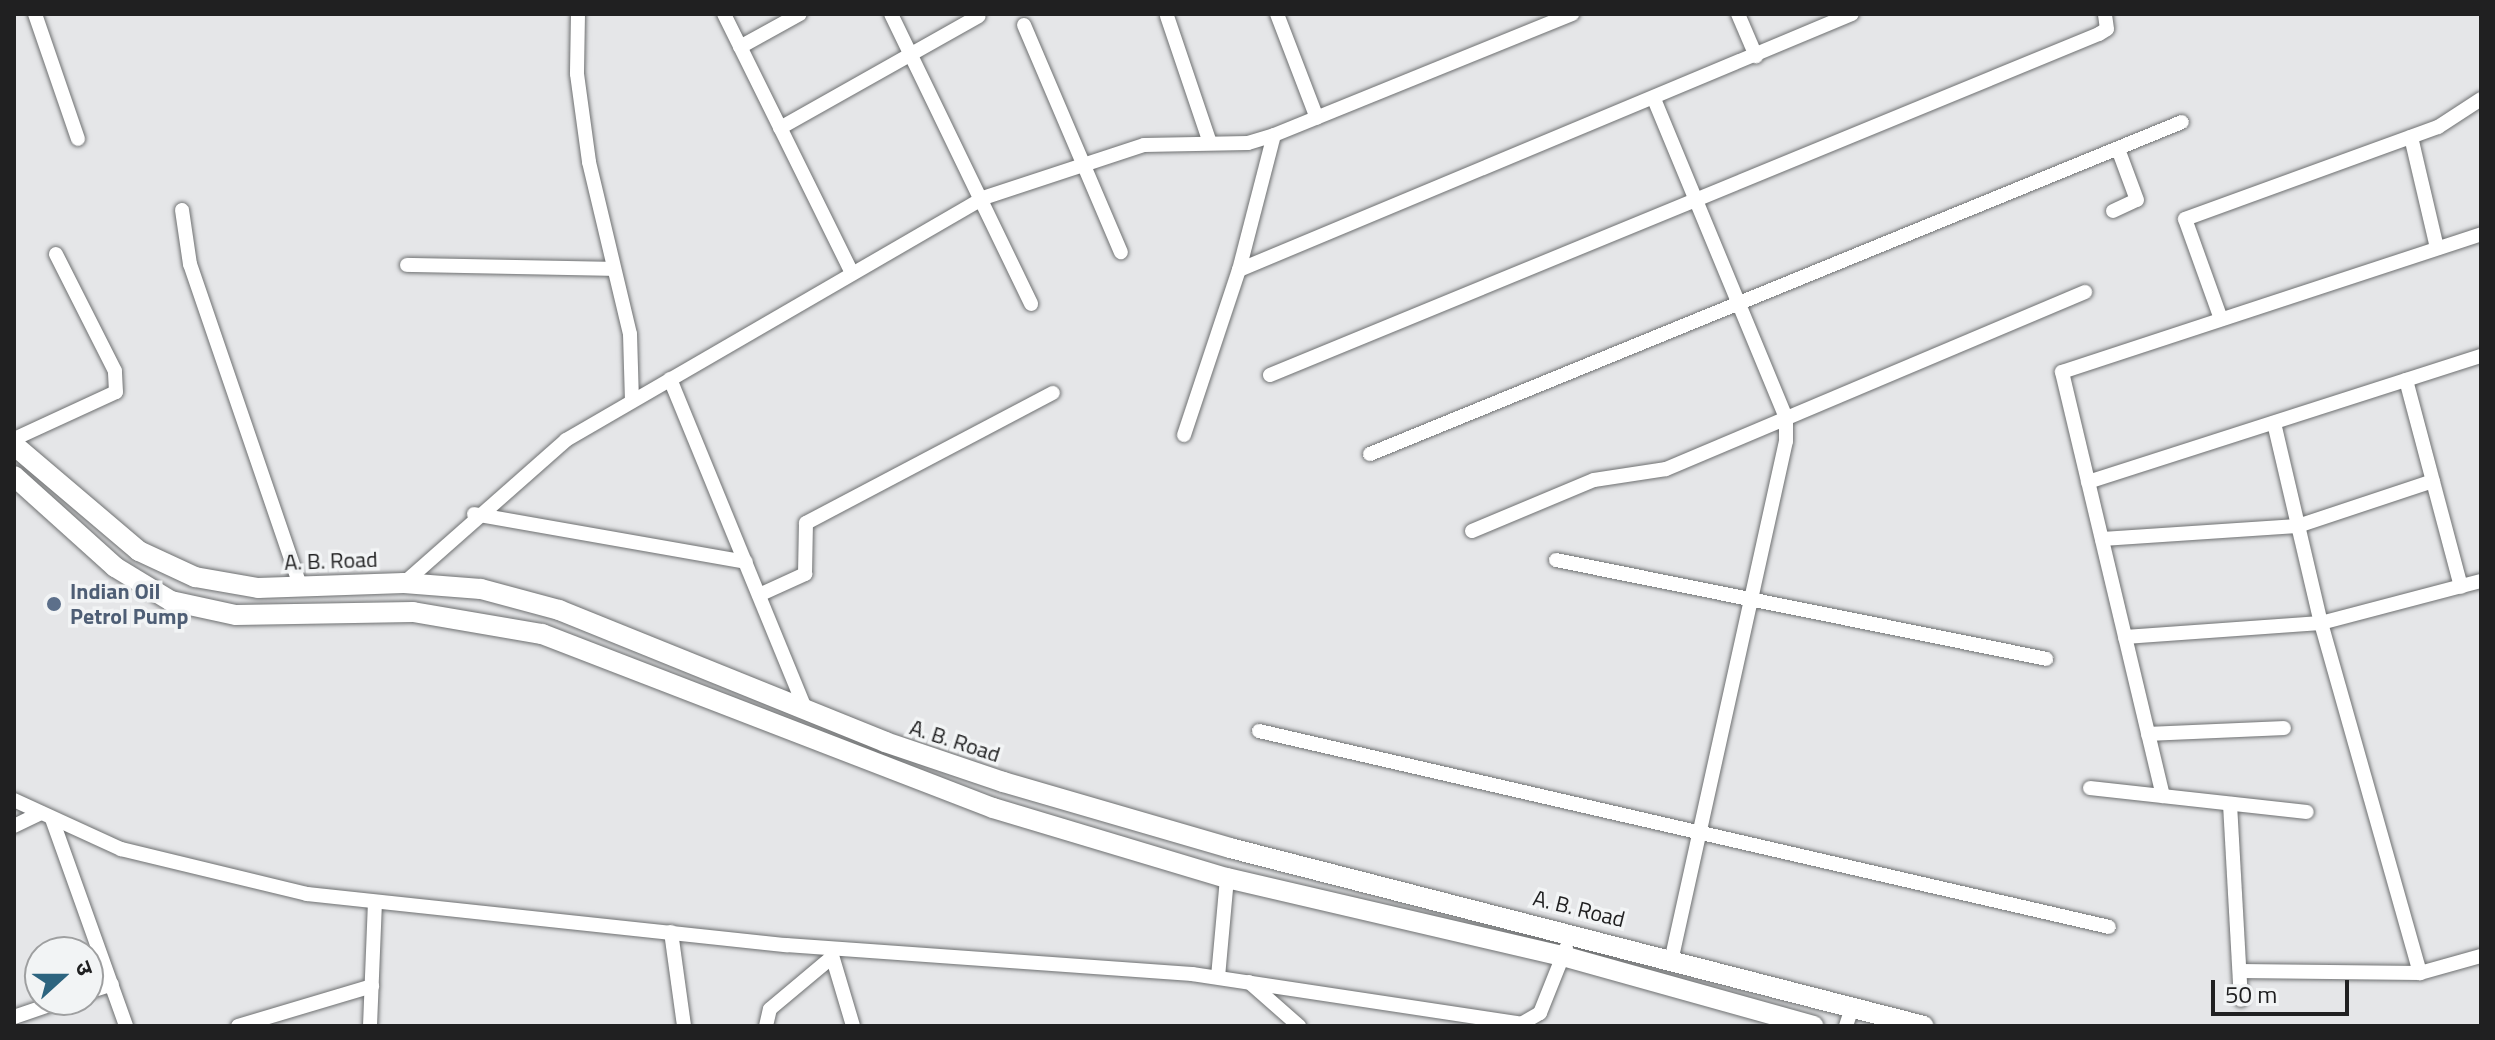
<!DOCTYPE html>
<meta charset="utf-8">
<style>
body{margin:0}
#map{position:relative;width:2495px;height:1040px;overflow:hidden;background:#e5e6e8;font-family:"Titillium Web","Noto Sans Devanagari",sans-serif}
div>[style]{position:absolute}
.roads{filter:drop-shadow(0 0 2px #6e7071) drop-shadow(0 0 2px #6e7071)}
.minor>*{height:14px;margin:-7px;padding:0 7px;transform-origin:7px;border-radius:7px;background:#fff}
.secondary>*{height:20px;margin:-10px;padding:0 10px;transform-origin:10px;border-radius:10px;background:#fff}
.dots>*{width:22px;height:22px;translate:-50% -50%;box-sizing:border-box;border:4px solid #f2f4f5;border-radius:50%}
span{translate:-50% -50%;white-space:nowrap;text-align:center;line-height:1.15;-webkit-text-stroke:7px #f2f4f5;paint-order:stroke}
.street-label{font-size:22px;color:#202021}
.service-label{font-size:22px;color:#4e5e75;font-weight:700}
.left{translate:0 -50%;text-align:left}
.frame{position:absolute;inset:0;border:16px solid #202021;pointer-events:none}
.north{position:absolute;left:24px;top:936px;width:80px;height:80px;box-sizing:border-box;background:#f2f4f5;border:2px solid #9e9fa0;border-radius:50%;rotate:69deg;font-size:22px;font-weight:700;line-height:32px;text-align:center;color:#202021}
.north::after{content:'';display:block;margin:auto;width:28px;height:36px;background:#2d647f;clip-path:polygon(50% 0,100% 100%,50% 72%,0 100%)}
.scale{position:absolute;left:2211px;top:980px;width:138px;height:36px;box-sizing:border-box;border:4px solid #202021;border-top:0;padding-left:10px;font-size:24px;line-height:28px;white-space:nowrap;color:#202021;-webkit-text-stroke:6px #f2f4f5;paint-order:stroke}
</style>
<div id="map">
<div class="roads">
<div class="minor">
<i style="left:35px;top:14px;width:132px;rotate:71deg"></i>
<i style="left:578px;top:14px;width:60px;rotate:91deg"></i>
<i style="left:577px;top:74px;width:89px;rotate:82.2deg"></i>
<i style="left:589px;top:162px;width:177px;rotate:76.6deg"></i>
<i style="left:630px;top:334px;width:66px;rotate:88.3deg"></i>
<i style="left:724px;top:14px;width:287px;rotate:63.7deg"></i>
<i style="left:891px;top:14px;width:322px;rotate:64.2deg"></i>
<i style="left:1277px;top:14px;width:111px;rotate:69deg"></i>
<i style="left:1738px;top:14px;width:46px;rotate:66.8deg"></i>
<i style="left:1167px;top:16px;width:131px;rotate:71.3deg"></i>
<i style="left:1024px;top:25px;width:247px;rotate:66.9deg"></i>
<i style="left:740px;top:47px;width:68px;rotate:-28.8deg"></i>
<i style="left:1654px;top:99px;width:345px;rotate:67.5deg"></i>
<i style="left:1786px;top:418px;width:23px;rotate:90deg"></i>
<i style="left:1786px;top:441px;width:528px;rotate:102.46deg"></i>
<i style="left:780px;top:128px;width:228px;rotate:-29.4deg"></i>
<i style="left:2411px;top:137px;width:114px;rotate:76.8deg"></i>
<i style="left:182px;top:210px;width:55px;rotate:81.6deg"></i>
<i style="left:190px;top:264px;width:339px;rotate:71.1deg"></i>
<i style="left:2113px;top:211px;width:26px;rotate:-25deg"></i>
<i style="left:2137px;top:200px;width:54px;rotate:-110.4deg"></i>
<i style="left:407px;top:265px;width:205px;rotate:1.1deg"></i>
<i style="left:1239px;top:270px;width:664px;rotate:-22.67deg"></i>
<i style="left:2221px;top:319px;width:106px;rotate:-109.8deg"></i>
<i style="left:2185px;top:219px;width:269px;rotate:-20deg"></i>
<i style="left:2438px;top:127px;width:51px;rotate:-33.1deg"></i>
<i style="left:1270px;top:375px;width:896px;rotate:-22.36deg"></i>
<i style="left:2099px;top:34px;width:9px;rotate:-32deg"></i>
<i style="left:2107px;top:29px;width:15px;rotate:-98deg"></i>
<i style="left:670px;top:379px;width:359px;rotate:67.7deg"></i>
<i style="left:2406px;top:380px;width:214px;rotate:75.1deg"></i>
<i style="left:2274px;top:423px;width:205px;rotate:76.8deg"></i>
<i style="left:2321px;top:623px;width:364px;rotate:74.2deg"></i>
<i style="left:1184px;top:435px;width:174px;rotate:-71.6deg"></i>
<i style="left:1239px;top:270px;width:139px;rotate:-75.5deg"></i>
<i style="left:14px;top:439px;width:112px;rotate:-24.7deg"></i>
<i style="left:116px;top:392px;width:21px;rotate:-93deg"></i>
<i style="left:115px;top:371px;width:131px;rotate:-116.8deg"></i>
<i style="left:1370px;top:454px;width:877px;rotate:-22.24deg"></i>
<i style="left:2088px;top:482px;width:413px;rotate:-17.8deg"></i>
<i style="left:474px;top:514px;width:276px;rotate:10deg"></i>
<i style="left:1472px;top:531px;width:132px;rotate:-22.7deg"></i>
<i style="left:1594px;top:480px;width:73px;rotate:-8.7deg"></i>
<i style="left:1666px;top:469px;width:455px;rotate:-22.9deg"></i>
<i style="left:2102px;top:539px;width:196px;rotate:-3.8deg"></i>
<i style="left:2298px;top:526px;width:142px;rotate:-18.4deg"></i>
<i style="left:1556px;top:560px;width:500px;rotate:11.4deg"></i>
<i style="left:404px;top:583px;width:216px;rotate:-41.4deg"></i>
<i style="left:566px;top:440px;width:482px;rotate:-30.1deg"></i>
<i style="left:983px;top:198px;width:169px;rotate:-18.2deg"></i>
<i style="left:1144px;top:145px;width:104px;rotate:-1.1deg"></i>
<i style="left:1248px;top:143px;width:27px;rotate:-17deg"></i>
<i style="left:1274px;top:135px;width:322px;rotate:-22.1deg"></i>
<i style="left:759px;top:595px;width:51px;rotate:-24.5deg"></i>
<i style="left:805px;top:574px;width:51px;rotate:-88.9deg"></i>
<i style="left:806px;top:523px;width:279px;rotate:-27.8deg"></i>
<i style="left:2125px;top:637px;width:196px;rotate:-4.1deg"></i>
<i style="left:2321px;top:623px;width:165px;rotate:-14.7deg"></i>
<i style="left:1259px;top:731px;width:872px;rotate:12.98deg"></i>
<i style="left:2148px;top:734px;width:136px;rotate:-2.5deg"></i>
<i style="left:2090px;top:788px;width:218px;rotate:6.3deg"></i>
<i style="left:2163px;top:796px;width:436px;rotate:-103.4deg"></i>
<i style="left:2062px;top:372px;width:441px;rotate:-18.2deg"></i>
<i style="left:14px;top:800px;width:118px;rotate:24.6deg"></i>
<i style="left:121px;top:849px;width:191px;rotate:13.6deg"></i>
<i style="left:307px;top:894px;width:482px;rotate:6.1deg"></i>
<i style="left:786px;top:945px;width:407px;rotate:4.1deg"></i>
<i style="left:1192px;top:974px;width:333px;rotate:8.6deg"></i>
<i style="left:1521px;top:1024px;width:22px;rotate:-30deg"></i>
<i style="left:1540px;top:1013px;width:70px;rotate:-68.2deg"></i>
<i style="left:2230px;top:804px;width:196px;rotate:86.8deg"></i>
<i style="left:52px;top:819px;width:220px;rotate:70.3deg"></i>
<i style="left:14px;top:826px;width:30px;rotate:-26deg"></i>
<i style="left:671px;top:932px;width:95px;rotate:82.1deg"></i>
<i style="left:831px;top:952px;width:77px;rotate:73.4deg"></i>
<i style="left:2240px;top:971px;width:180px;rotate:0.6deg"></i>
<i style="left:2420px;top:973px;width:63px;rotate:-15.6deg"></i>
<i style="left:1218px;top:977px;width:99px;rotate:-84.8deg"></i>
<i style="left:1249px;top:982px;width:67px;rotate:41.3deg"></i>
<i style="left:88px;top:992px;width:25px;rotate:-18deg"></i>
<i style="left:14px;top:1017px;width:53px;rotate:-18.8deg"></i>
<i style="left:238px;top:1026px;width:140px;rotate:-16.6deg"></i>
<i style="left:370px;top:1026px;width:124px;rotate:-87.7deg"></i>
<i style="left:766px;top:1026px;width:17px;rotate:-77deg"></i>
<i style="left:770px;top:1009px;width:80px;rotate:-39.9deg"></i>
<i style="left:1846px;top:1026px;width:19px;rotate:-72deg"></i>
</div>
<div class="secondary">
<i style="left:14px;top:445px;width:164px;rotate:40.3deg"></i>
<i style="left:139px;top:551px;width:62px;rotate:24.9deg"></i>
<i style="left:195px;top:577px;width:64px;rotate:9.9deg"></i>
<i style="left:258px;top:588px;width:146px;rotate:-2deg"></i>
<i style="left:404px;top:583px;width:77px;rotate:4.5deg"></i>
<i style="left:481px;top:589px;width:81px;rotate:15.1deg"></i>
<i style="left:559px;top:610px;width:352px;rotate:22deg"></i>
<i style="left:885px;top:742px;width:125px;rotate:18.7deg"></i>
<i style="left:1003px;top:782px;width:236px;rotate:16.2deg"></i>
<i style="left:1230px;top:848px;width:716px;rotate:14.39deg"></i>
<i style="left:14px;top:476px;width:136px;rotate:42deg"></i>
<i style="left:115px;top:567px;width:66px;rotate:31.3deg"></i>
<i style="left:171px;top:601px;width:66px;rotate:12.2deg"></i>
<i style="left:236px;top:615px;width:177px;rotate:-1deg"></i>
<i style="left:413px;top:612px;width:131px;rotate:9.7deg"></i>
<i style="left:542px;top:634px;width:483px;rotate:21.1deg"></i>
<i style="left:993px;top:808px;width:244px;rotate:16.7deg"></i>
<i style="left:1227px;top:878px;width:345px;rotate:13.1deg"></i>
<i style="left:1563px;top:956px;width:260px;rotate:15.6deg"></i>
</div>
</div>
<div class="dots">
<i style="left:54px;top:604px;background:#5c6f8a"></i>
</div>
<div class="street-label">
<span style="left:331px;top:561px;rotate:-2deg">A. B. Road</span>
<span style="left:955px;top:741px;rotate:18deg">A. B. Road</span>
<span style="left:1579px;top:909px;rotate:14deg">A. B. Road</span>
</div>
<div class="service-label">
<span class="left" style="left:70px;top:604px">Indian Oil<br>Petrol Pump</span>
</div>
<div class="frame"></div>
<div class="north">उ</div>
<div class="scale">50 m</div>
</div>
